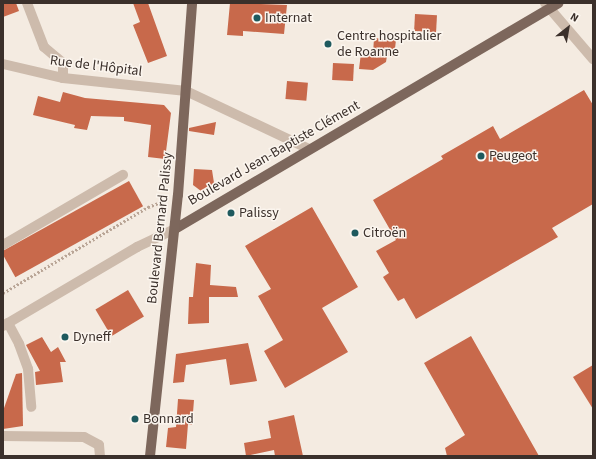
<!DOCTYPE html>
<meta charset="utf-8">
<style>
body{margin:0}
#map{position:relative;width:596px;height:459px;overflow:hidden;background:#f4ebe1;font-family:"Source Sans 3",sans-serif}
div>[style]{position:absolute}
.building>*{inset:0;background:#c8694b;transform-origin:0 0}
.path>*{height:2.5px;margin-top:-1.25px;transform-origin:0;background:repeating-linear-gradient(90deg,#b9a596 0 2px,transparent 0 4px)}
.minor>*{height:10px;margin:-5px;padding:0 5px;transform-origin:5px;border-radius:5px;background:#cdbbac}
.major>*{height:10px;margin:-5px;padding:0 5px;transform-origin:5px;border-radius:5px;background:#7d675c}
.dots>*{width:11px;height:11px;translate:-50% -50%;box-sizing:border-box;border:2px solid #fbf5ee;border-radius:50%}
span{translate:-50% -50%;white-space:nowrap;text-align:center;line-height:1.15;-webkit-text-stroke:3px #fbf5ee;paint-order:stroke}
.poi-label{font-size:14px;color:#3b302b}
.left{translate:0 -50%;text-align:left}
.street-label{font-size:14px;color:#3b302b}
.frame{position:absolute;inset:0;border:4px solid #3b302b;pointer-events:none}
.north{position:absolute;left:548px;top:8px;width:40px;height:40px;-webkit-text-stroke:3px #fbf5ee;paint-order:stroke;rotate:31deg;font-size:11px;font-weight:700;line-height:16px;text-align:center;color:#3b302b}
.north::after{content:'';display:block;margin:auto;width:14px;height:18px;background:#3b302b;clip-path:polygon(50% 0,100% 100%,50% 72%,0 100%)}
</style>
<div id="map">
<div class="building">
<i style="clip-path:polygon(3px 3px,16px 3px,19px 11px,3px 17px)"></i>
<i style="clip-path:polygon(133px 3px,148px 3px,167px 56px,148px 63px,133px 25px,140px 22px)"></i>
<i style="clip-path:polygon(230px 3px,287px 5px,284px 34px,243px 31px,243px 36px,227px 35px)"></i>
<i style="left:415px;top:14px;width:22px;height:17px;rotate:3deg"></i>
<i style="clip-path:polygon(374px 38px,396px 40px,394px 57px,387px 56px,386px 62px,373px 70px,359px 69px,361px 53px,373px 54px)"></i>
<i style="left:333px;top:63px;width:21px;height:17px;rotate:3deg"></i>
<i style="left:287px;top:81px;width:21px;height:18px;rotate:5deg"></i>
<i style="clip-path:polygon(584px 90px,593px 105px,593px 204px,552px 228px,558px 237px,416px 319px,404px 298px,398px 301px,383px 277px,389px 273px,376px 251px,396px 240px,373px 200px,443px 159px,441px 156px,493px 126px,500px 139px)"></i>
<i style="clip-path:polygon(63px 92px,85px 98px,164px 105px,171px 113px,165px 159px,148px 157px,151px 125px,124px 121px,124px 117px,91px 116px,87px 130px,74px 128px,75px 125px,33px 115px,38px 96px,60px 102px)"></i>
<i style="clip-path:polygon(216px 122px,214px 135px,189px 131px,189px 128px)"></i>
<i style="clip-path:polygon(194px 169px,212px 170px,214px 183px,201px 191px,193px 185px)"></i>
<i style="left:129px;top:181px;width:29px;height:146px;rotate:61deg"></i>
<i style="clip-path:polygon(312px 207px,358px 287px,322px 308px,348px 352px,285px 388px,264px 351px,283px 340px,258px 296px,271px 289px,245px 246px)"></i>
<i style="clip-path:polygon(196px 263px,211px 265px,210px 285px,236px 287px,238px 297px,209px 297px,209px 323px,188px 324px,189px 297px,193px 297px)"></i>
<i style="left:128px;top:290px;width:31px;height:38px;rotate:59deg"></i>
<i style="clip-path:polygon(471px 336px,539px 456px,447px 456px,445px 448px,465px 435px,424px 363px)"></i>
<i style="clip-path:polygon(42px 337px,51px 352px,58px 347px,66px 362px,60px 362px,63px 382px,36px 385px,35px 372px,40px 371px,26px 345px)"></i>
<i style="clip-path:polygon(248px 343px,257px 381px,230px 385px,226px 359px,186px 365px,184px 382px,173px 383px,176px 354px)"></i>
<i style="clip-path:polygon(593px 365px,593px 409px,573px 377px)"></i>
<i style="clip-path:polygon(22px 373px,23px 426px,3px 429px,3px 411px,16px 374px)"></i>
<i style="clip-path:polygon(178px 399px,194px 400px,192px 425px,188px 424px,186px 449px,166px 447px,168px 428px,176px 427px)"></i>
<i style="clip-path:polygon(294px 415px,303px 456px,275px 456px,274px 450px,246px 456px,244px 443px,271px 438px,268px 421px)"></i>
</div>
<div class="path">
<i style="left:3px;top:293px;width:169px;rotate:-30.7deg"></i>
<i style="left:148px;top:207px;width:19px;rotate:-21deg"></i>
</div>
<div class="minor">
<i style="left:27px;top:3px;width:47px;rotate:68.9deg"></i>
<i style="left:44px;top:47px;width:25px;rotate:40deg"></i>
<i style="left:63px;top:63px;width:15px;rotate:90deg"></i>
<i style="left:545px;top:3px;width:74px;rotate:49.4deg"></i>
<i style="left:3px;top:64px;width:62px;rotate:13.1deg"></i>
<i style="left:63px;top:78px;width:124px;rotate:6deg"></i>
<i style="left:186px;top:91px;width:136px;rotate:25.2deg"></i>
<i style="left:3px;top:245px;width:139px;rotate:-30.3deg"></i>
<i style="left:8px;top:323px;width:24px;rotate:62deg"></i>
<i style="left:19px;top:344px;width:27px;rotate:70deg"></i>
<i style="left:28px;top:369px;width:38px;rotate:85deg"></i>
<i style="left:3px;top:326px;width:156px;rotate:-30.5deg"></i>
<i style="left:137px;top:247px;width:42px;rotate:-25.3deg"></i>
<i style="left:3px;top:436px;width:81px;rotate:0.7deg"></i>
<i style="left:84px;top:437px;width:17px;rotate:28deg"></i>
<i style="left:99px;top:445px;width:11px;rotate:85deg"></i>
</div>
<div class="major">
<i style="left:175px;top:229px;width:445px;rotate:-30.5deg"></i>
<i style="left:150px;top:456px;width:262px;rotate:-83.9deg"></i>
<i style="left:178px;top:195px;width:193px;rotate:-85.8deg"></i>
</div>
<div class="dots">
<i style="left:257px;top:18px;background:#1f5a5e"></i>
<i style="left:328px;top:44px;background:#1f5a5e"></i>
<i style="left:481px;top:156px;background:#1f5a5e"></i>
<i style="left:231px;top:213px;background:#1f5a5e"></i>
<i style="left:355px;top:233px;background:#1f5a5e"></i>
<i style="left:65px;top:337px;background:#1f5a5e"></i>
<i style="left:135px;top:419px;background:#1f5a5e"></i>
</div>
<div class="poi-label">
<span class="left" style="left:265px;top:18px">Internat</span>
<span class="left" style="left:337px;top:44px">Centre hospitalier<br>de Roanne</span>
<span class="left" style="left:489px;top:156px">Peugeot</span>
<span class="left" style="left:239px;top:213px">Palissy</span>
<span class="left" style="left:363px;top:233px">Citroën</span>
<span class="left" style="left:73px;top:337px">Dyneff</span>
<span class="left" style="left:143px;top:419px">Bonnard</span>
</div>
<div class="street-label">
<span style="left:96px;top:66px;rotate:7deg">Rue de l'Hôpital</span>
<span style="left:274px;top:153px;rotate:-30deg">Boulevard Jean-Baptiste Clément</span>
<span style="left:160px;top:228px;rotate:-84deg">Boulevard Bernard Palissy</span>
</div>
<div class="frame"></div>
<div class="north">N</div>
</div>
